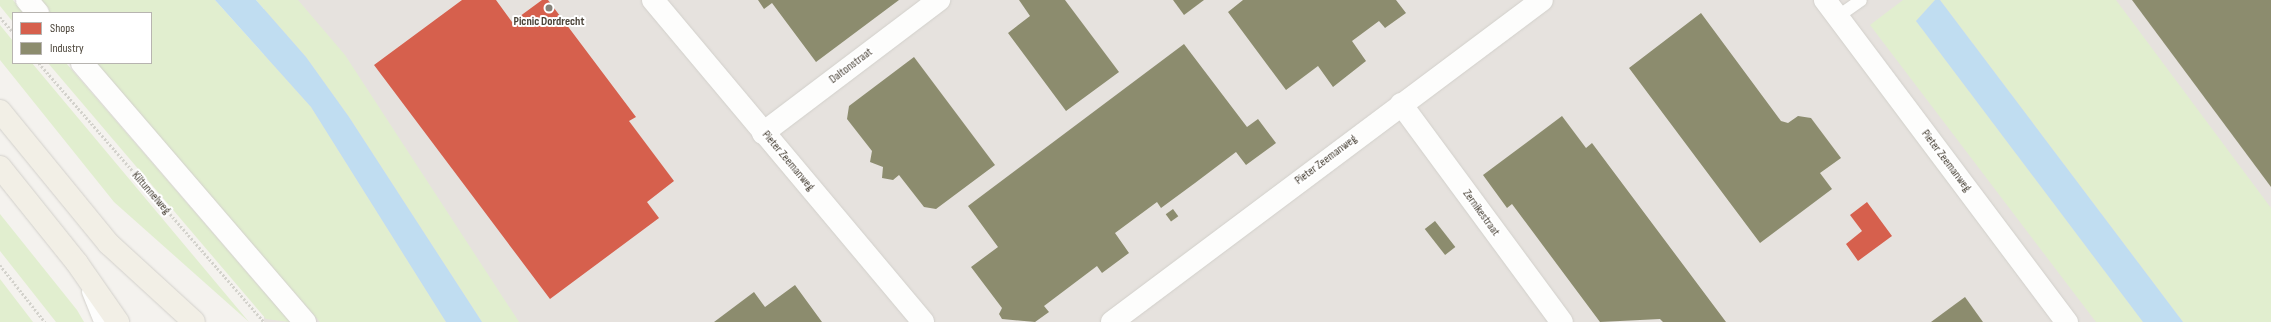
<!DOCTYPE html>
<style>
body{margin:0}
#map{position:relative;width:2271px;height:322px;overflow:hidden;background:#f4f2ee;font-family:"Sofia Sans Condensed",sans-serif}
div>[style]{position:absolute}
.industrial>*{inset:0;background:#e6e2de;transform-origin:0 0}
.green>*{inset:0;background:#e1eecf}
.water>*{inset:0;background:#c0ddf1}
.shops>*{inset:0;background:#d6604d}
.industry>*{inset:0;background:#8c8c6e;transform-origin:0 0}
.path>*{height:2.5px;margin-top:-1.25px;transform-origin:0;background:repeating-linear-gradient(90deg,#d3d2cc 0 2px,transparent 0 4px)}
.roads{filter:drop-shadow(0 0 1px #d2d0cb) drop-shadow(0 0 1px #d2d0cb)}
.service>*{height:12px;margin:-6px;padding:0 6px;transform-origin:6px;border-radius:6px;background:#fdfdfc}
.minor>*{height:22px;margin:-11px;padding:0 11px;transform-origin:11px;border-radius:11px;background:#fdfdfc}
.primary>*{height:22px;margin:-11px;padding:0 11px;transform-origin:11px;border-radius:11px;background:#f2efe6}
.dots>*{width:11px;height:11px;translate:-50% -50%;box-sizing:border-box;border:2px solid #fff;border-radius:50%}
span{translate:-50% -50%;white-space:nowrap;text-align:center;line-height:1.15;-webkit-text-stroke:4px #fff;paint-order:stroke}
.poi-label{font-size:12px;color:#4b4439;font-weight:700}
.street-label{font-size:12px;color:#4b4439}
.legend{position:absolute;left:12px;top:12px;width:140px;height:52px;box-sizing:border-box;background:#fff;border:1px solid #b7b4b0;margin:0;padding:5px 7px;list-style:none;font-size:12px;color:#4b4439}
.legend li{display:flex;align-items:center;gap:8px;height:20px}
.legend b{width:20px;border:1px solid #b7b4b0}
</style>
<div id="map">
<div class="industrial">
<i style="left:264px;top:0;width:2007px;height:399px"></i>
</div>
<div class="green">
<i style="clip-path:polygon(0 0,13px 0,24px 13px,13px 13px,13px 22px,0 6px)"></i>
<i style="clip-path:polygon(39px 0,215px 0,311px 107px,446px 322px,320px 322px,93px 63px,151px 63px,151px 13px,50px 13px)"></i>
<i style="clip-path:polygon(256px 0,298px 0,345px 55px,519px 322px,482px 322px,349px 117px,306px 57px)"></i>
<i style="clip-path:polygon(1903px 0,1935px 0,1916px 21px,2143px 322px,2096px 322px,1870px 25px)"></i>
<i style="clip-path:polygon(1940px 0,2116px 0,2271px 208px,2271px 322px,2183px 322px)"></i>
<i style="clip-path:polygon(0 25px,13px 41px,13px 63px,32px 63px,249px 322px,114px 202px,0 60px)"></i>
<i style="clip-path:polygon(48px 63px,66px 63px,290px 322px,266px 319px)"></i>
<i style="clip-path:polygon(0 214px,77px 310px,84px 322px,56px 322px,0 251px)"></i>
<i style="clip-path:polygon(0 279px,33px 322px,0 322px)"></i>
</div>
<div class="water">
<i style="clip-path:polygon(215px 0,256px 0,306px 57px,349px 117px,482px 322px,446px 322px,311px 107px)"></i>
<i style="clip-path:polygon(1935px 0,1940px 0,2183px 322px,2143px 322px,1916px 21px)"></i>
</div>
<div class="shops">
<i style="clip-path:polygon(462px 0,496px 0,512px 22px,542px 0,548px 0,636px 117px,629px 121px,674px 181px,647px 202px,659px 218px,550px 299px,374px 65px)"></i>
<i style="clip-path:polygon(1867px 202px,1892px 236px,1858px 261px,1846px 244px,1862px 231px,1850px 215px)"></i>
</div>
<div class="industry">
<i style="clip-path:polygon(758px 0,899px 0,816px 62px,772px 3px,764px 9px)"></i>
<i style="clip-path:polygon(1019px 0,1065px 0,1119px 72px,1066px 111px,1008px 33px,1030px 16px)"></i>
<i style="clip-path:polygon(1173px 0,1204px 0,1184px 15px)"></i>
<i style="clip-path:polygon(1243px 0,1396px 0,1406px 13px,1385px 28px,1379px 21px,1352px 41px,1366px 61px,1333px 87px,1318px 66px,1286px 90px,1228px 12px)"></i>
<i style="clip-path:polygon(2132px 0,2271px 0,2271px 187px)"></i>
<i style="clip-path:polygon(1701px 13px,1781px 121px,1788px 123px,1798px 116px,1811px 118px,1841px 158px,1820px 173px,1832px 189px,1760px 243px,1629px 68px)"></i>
<i style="clip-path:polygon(1184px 44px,1247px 127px,1258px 119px,1276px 143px,1246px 165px,1236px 152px,1195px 183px,1165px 143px,1195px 183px,1161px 208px,1157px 202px,1115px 233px,1129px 253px,1102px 273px,1097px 266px,1044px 306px,1049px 312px,1035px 322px,1002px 319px,999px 314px,1002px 308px,971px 267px,998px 247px,968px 206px)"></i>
<i style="clip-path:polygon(914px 57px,995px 165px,936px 209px,924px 207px,899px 175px,893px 180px,882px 178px,883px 167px,870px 162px,872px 151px,847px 119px,849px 106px)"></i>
<i style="clip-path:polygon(1562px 116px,1586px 148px,1592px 143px,1726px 322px,1663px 322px,1660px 319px,1600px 322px,1512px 204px,1507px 208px,1483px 175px)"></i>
<i style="left:1173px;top:209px;width:9px;height:9px;rotate:54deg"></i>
<i style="left:1435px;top:221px;width:33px;height:13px;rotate:52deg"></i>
<i style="clip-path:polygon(795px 285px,822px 322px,714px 322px,754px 292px,765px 307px)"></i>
<i style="clip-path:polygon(1965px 297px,1983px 322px,1931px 322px,1950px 308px)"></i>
</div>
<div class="path">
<i style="left:0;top:17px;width:20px;rotate:49deg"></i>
<i style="left:39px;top:63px;width:343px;rotate:49deg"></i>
<i style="left:0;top:265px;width:73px;rotate:51.7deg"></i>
</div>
<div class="roads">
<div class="service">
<i style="left:1837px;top:17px;width:29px;rotate:-35deg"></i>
<i style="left:88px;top:292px;width:32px;rotate:68deg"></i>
</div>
<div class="minor">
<i style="left:27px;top:0;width:17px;rotate:50deg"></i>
<i style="left:653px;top:0;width:420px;rotate:50deg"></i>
<i style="left:1825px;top:0;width:403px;rotate:53.1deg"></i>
<i style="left:82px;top:63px;width:342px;rotate:49.3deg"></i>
<i style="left:1401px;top:104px;width:271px;rotate:53.6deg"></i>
<i style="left:763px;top:133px;width:221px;rotate:-37.1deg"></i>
<i style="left:1112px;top:322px;width:537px;rotate:-36.83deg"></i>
</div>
<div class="primary">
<i style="left:0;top:111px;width:172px;rotate:50.7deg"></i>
<i style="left:109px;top:244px;width:115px;rotate:42.5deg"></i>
<i style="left:0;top:167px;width:123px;rotate:51.3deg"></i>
<i style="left:77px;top:263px;width:72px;rotate:55.2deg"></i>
</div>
</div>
<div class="dots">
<i style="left:549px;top:8px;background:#868178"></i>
</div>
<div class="poi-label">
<span style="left:549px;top:22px">Picnic Dordrecht</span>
</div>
<div class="street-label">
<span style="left:851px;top:66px;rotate:-37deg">Daltonstraat</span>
<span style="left:1326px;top:160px;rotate:-37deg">Pieter Zeemanweg</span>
<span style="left:788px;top:161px;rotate:50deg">Pieter Zeemanweg</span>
<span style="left:1946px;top:161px;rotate:53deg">Pieter Zeemanweg</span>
<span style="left:151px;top:193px;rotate:49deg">Kiltunnelweg</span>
<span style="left:1481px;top:213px;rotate:54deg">Zernikestraat</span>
</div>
<ul class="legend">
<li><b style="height:11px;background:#d6604d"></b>Shops</li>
<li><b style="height:11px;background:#8c8c6e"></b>Industry</li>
</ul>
</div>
